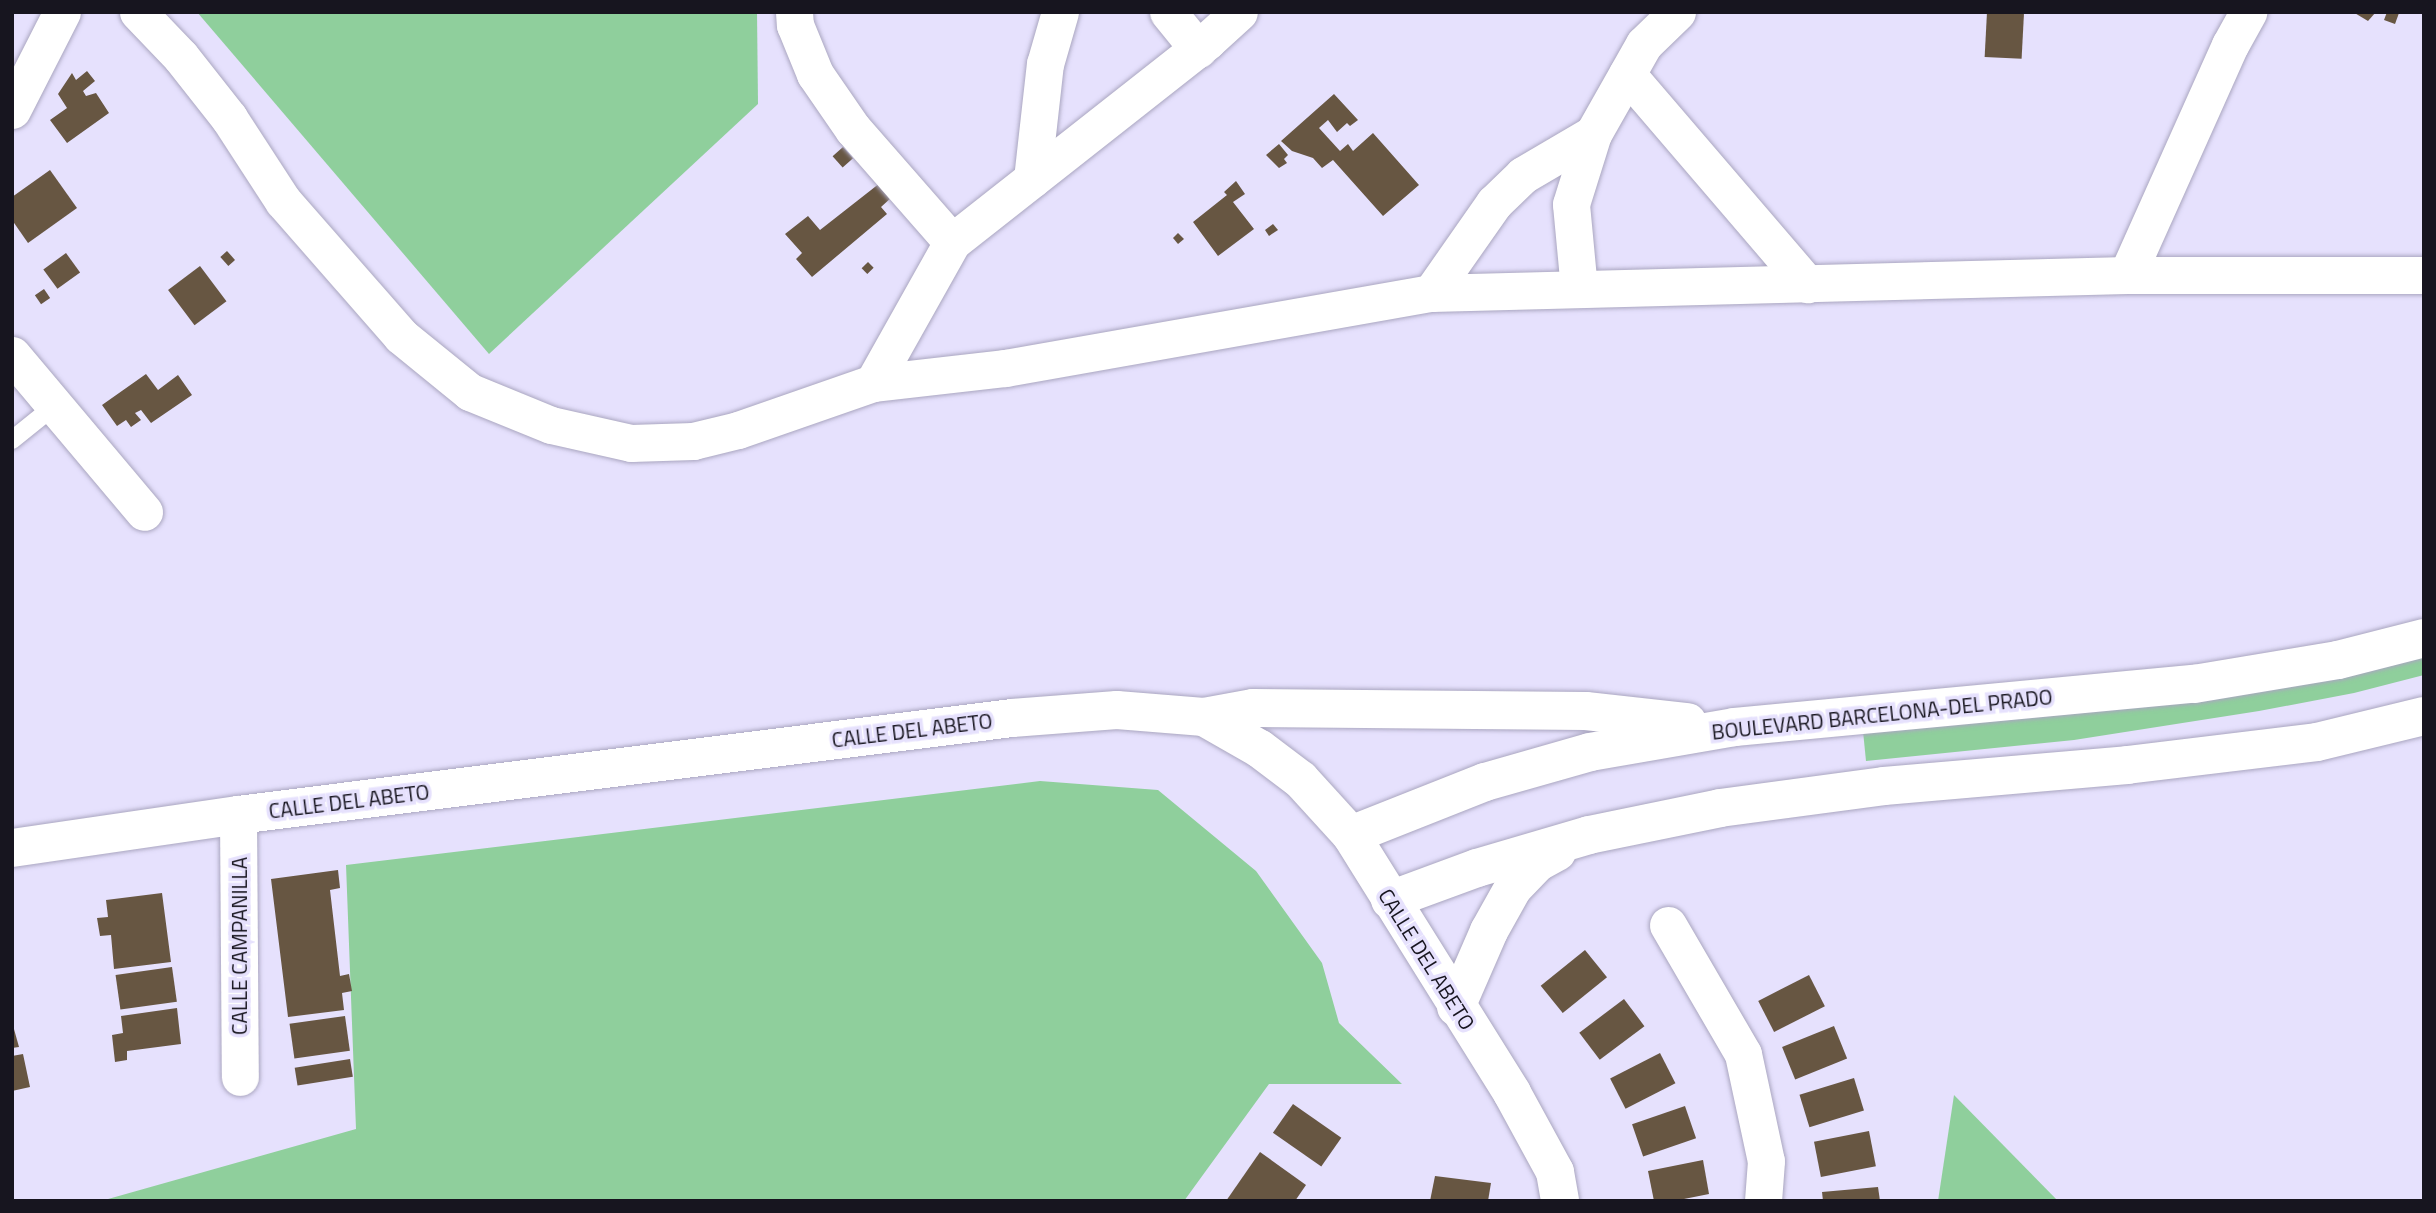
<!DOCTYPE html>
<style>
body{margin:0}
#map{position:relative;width:2436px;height:1213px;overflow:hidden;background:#e6e1fd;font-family:"Titillium Web",sans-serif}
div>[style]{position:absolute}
.green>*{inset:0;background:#8fcf9c}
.building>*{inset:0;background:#675642;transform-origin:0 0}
.roads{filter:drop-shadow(0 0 2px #aaa6c0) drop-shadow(0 0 2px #aaa6c0)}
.lane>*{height:18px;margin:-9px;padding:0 9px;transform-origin:9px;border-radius:9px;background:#fff}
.street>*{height:37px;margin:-18.5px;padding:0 18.5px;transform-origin:18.5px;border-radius:18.5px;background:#fff}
.secondary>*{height:38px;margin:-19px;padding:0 19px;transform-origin:19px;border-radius:19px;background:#fff}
.primary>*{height:38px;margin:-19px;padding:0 19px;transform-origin:19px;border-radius:19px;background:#fff}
span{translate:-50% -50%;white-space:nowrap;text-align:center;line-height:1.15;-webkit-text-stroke:7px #e6e1fd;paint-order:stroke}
.street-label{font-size:21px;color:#17151f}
.frame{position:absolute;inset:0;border:14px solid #17151f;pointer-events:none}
</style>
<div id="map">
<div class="green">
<i style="clip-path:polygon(197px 12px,757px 12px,758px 104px,489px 354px)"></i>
<i style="clip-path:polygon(2424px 651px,2424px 675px,2354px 693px,2259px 711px,2074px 740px,1866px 761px,1863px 731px)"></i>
<i style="clip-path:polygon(1040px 781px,1158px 790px,1256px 871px,1322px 963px,1339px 1023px,1402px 1084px,1269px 1084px,1184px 1201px,101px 1201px,356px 1129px,346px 865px)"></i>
<i style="clip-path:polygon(1954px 1095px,2058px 1201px,1938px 1201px)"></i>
</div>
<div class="building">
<i style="left:1987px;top:12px;width:37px;height:45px;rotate:3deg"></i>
<i style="clip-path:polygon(2353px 12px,2376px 12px,2368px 21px)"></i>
<i style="clip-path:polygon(2387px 12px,2399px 13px,2395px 24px,2384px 20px)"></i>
<i style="clip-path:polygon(87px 71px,95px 81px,83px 91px,86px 96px,96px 93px,109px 113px,67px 143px,50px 120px,67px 108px,58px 94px,72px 73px,76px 80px)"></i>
<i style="clip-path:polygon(1334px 94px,1358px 120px,1350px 126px,1347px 123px,1337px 132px,1328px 120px,1319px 128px,1340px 151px,1348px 144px,1353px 151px,1373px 133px,1419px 185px,1383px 216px,1333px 160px,1322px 168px,1313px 158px,1292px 151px,1281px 141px)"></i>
<i style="clip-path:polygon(1279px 144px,1288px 155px,1284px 159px,1287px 163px,1279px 168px,1266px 155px)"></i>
<i style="left:843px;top:147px;width:15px;height:14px;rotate:48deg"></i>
<i style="clip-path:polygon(50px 170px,77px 208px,28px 243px,12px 220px,12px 197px)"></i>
<i style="clip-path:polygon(1236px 181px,1245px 194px,1233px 202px,1254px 229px,1218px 256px,1193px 222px,1227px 195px,1224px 192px)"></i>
<i style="clip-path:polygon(880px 183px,892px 197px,881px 207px,887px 214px,812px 277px,796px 259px,802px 253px,785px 234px,808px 216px,820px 230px)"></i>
<i style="clip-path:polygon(1273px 224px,1278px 230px,1269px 236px,1265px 230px)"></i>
<i style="clip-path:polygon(1178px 233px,1184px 239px,1178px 244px,1173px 238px)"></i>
<i style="left:227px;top:251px;width:12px;height:9px;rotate:48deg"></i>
<i style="left:66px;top:253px;width:24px;height:28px;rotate:54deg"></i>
<i style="left:868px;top:262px;width:8px;height:9px;rotate:45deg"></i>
<i style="left:200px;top:266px;width:44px;height:40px;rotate:53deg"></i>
<i style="left:44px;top:289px;width:11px;height:11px;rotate:56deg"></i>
<i style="clip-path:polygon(146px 374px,158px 390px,178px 375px,192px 395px,151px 423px,141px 410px,135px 413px,141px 420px,131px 427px,126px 420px,117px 426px,102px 405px)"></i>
<i style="clip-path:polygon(338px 870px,340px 888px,330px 890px,340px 976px,349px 974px,352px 991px,342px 993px,344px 1010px,288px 1017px,271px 879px)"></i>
<i style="clip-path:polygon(162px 893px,171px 962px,114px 969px,111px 935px,100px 936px,97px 918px,108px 917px,106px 900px)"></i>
<i style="left:1585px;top:950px;width:35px;height:57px;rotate:51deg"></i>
<i style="left:172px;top:967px;width:35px;height:57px;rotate:82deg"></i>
<i style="left:1809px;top:975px;width:35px;height:57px;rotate:63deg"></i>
<i style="left:1624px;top:999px;width:34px;height:56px;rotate:53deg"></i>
<i style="clip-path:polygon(177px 1008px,181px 1044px,127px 1051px,127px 1060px,115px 1062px,112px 1035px,123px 1033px,121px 1016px)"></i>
<i style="left:345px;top:1016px;width:35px;height:56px;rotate:82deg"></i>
<i style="clip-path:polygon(12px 1022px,19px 1047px,12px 1048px)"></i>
<i style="left:1834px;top:1026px;width:35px;height:56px;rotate:68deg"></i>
<i style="left:1660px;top:1053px;width:34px;height:56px;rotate:63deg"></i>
<i style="clip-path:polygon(23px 1054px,30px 1087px,12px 1091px,12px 1056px)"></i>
<i style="left:350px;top:1059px;width:18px;height:56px;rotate:81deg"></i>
<i style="left:1854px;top:1078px;width:34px;height:57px;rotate:73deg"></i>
<i style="left:1293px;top:1104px;width:59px;height:35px;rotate:35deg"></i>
<i style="left:1685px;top:1106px;width:34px;height:56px;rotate:71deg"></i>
<i style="left:1869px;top:1131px;width:36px;height:56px;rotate:79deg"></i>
<i style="clip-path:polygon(1260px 1152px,1306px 1185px,1295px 1201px,1226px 1201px)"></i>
<i style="clip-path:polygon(1703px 1160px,1709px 1194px,1674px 1201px,1654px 1201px,1648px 1171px)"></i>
<i style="clip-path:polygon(1435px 1176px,1491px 1183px,1488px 1201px,1430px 1201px)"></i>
<i style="clip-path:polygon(1878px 1187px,1880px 1201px,1823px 1201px,1822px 1192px)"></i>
</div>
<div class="roads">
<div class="lane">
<i style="left:12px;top:440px;width:53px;rotate:-38.8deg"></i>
</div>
<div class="street">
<i style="left:138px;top:12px;width:62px;rotate:46.3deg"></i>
<i style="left:181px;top:57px;width:78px;rotate:51.8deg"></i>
<i style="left:229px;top:118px;width:99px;rotate:57deg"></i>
<i style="left:283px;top:201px;width:179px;rotate:48.8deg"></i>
<i style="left:401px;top:336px;width:89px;rotate:39.1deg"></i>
<i style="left:470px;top:392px;width:87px;rotate:22.2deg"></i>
<i style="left:551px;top:425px;width:82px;rotate:12.7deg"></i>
<i style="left:631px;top:443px;width:62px;rotate:-1.8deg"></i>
<i style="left:693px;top:441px;width:46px;rotate:-13.7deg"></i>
<i style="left:738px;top:430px;width:143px;rotate:-19.2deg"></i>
<i style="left:873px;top:383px;width:133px;rotate:-6.5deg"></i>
<i style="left:1005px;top:368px;width:433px;rotate:-10deg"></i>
<i style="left:1431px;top:293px;width:696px;rotate:-1.48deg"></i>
<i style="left:2127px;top:275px;width:297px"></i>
<i style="left:794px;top:12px;width:13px;rotate:86deg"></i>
<i style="left:795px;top:25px;width:53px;rotate:67.8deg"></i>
<i style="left:815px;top:74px;width:67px;rotate:55.4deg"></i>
<i style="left:853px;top:129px;width:150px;rotate:48.8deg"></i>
<i style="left:1168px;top:12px;width:48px;rotate:51deg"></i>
<i style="left:1627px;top:74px;width:277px;rotate:49.4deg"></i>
<i style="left:12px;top:110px;width:110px;rotate:-63deg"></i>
<i style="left:1032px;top:179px;width:116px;rotate:-83.6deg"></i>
<i style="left:1045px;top:64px;width:54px;rotate:-73.9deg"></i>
<i style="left:2127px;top:275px;width:252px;rotate:-65.9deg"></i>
<i style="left:2230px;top:45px;width:38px;rotate:-61deg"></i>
<i style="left:1579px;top:289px;width:85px;rotate:-95.4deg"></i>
<i style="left:1571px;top:204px;width:73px;rotate:-72.6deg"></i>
<i style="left:1593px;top:134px;width:103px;rotate:-60.5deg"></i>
<i style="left:1644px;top:44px;width:46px;rotate:-44.1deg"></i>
<i style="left:1431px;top:293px;width:110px;rotate:-55deg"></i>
<i style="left:1494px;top:203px;width:40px;rotate:-44deg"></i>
<i style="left:1523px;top:175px;width:81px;rotate:-30.4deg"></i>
<i style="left:12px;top:355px;width:205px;rotate:49.9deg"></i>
<i style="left:873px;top:383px;width:162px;rotate:-60.7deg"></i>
<i style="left:952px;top:242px;width:325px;rotate:-38.2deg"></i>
<i style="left:1207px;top:41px;width:43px;rotate:-42.2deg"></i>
<i style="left:238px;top:815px;width:262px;rotate:89.6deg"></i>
<i style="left:1668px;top:925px;width:149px;rotate:59.8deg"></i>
<i style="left:1743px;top:1054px;width:109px;rotate:77.9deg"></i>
<i style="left:1766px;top:1161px;width:40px;rotate:94.3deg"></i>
</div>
<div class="secondary">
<i style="left:12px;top:848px;width:228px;rotate:-8.3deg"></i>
<i style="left:238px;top:815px;width:780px;rotate:-7.14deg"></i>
<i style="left:1012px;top:718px;width:105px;rotate:-4.4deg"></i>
<i style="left:1117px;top:710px;width:87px;rotate:4.6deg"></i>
</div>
<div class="primary">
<i style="left:1204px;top:717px;width:64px;rotate:29.7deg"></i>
<i style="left:1260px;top:749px;width:51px;rotate:37.1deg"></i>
<i style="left:1301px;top:780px;width:74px;rotate:47.7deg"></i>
<i style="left:1351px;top:835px;width:304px;rotate:58deg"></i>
<i style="left:1512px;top:1093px;width:90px;rotate:61.4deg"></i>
<i style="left:1555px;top:1172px;width:29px;rotate:80deg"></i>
<i style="left:1204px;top:717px;width:50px;rotate:-10.4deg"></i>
<i style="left:1253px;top:708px;width:333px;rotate:0.5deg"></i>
<i style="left:1586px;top:711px;width:102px;rotate:6.2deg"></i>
<i style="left:1351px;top:835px;width:144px;rotate:-21.6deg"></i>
<i style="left:1485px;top:782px;width:109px;rotate:-15.9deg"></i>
<i style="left:1590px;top:752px;width:147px;rotate:-9.8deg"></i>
<i style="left:1735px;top:727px;width:461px;rotate:-5.4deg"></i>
<i style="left:2194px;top:684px;width:146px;rotate:-9.5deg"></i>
<i style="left:2338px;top:660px;width:89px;rotate:-14.3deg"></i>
<i style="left:1390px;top:900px;width:93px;rotate:-20.2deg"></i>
<i style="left:1477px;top:868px;width:117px;rotate:-16.4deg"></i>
<i style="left:1589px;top:835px;width:134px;rotate:-11.6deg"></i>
<i style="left:1720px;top:808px;width:165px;rotate:-7.6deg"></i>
<i style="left:1884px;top:786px;width:244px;rotate:-4.9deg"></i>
<i style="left:2127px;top:765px;width:191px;rotate:-6.9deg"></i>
<i style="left:2317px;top:742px;width:110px;rotate:-13.7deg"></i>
<i style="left:1456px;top:1007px;width:83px;rotate:-66.5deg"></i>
<i style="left:1489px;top:931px;width:49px;rotate:-60.8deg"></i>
<i style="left:1513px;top:888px;width:35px;rotate:-46deg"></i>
<i style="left:1537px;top:863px;width:23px;rotate:-29deg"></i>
</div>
</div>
<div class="street-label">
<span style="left:1882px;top:714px;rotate:-6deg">BOULEVARD BARCELONA-DEL PRADO</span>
<span style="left:912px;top:730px;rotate:-7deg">CALLE DEL ABETO</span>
<span style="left:349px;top:801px;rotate:-7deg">CALLE DEL ABETO</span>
<span style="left:239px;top:946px;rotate:-90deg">CALLE CAMPANILLA</span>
<span style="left:1427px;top:959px;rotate:58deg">CALLE DEL ABETO</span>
</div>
<div class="frame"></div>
</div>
